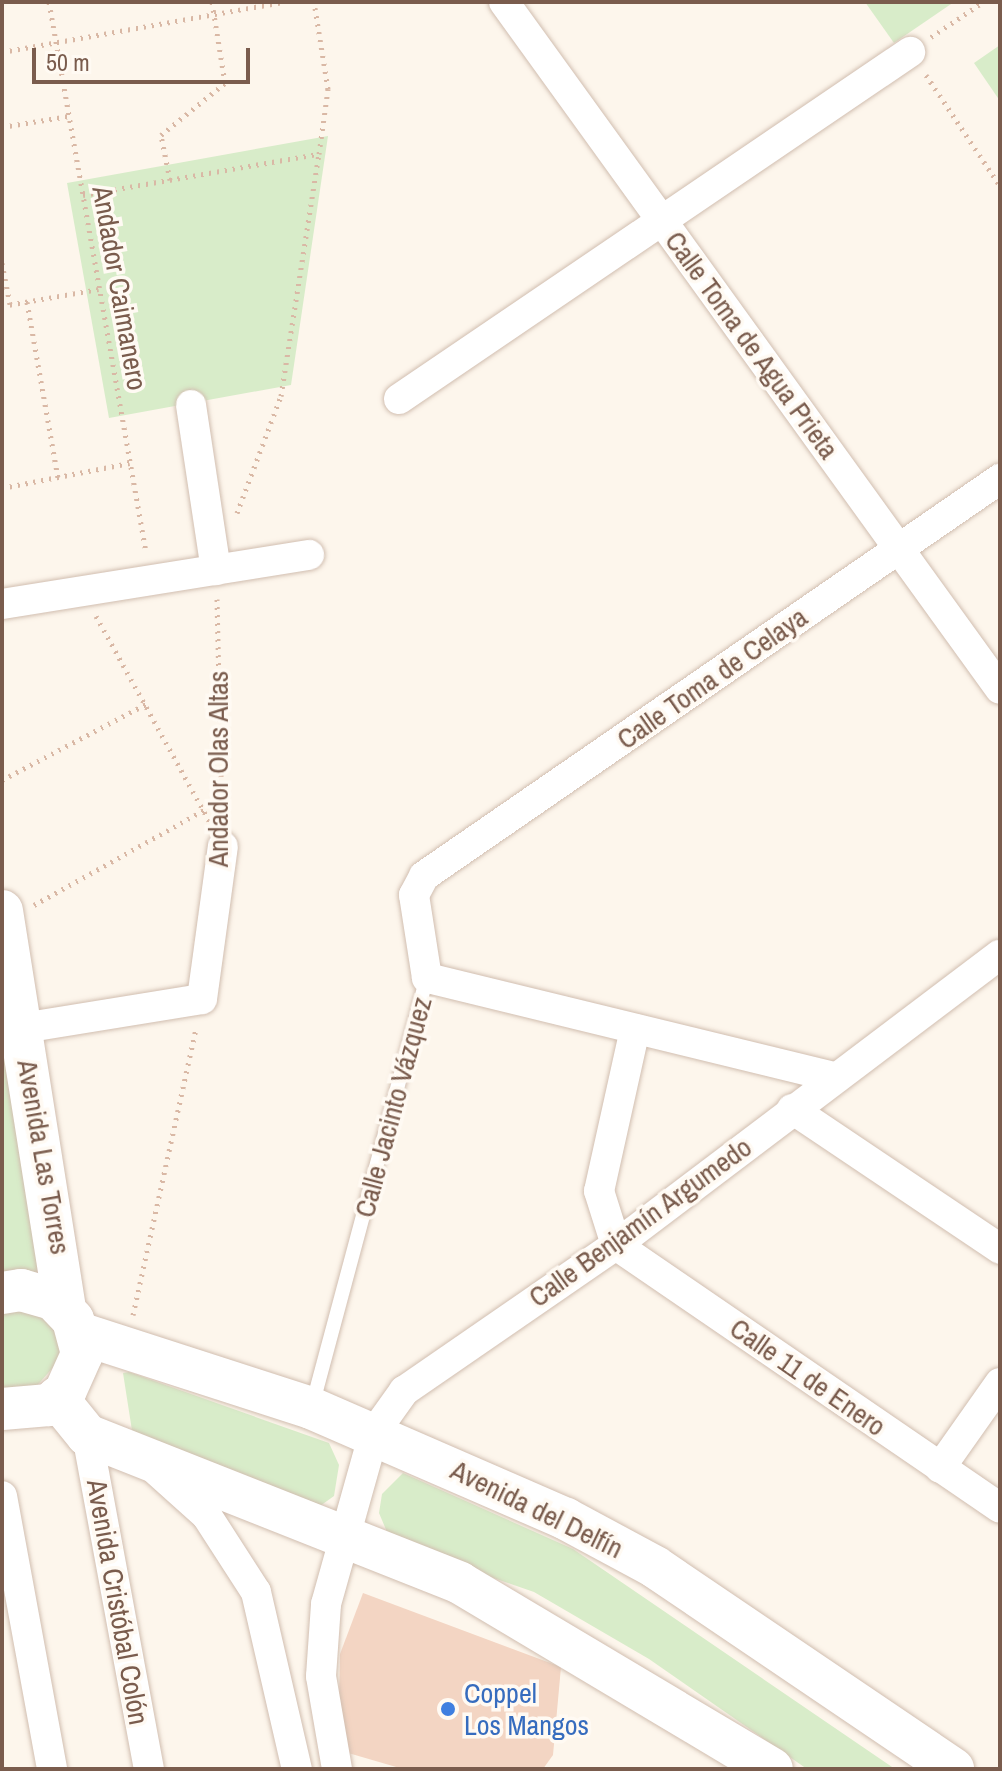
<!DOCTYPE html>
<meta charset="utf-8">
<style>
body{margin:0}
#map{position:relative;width:1002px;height:1771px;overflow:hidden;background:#fdf6ec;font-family:"Archivo Narrow",sans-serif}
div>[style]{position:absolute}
.green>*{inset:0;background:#d8ecc9}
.building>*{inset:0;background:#f3d5c3}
.path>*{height:5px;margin-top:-2.5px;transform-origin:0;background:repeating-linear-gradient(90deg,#d9b8a5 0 2px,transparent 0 8px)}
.roads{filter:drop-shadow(0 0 2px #d1beb0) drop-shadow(0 0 2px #d1beb0)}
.lane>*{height:14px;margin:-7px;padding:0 7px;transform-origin:7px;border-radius:7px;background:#fff}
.street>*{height:30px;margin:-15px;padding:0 15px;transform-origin:15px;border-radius:15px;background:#fff}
.secondary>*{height:42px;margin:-21px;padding:0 21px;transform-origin:21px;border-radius:21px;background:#fff}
.dots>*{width:22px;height:22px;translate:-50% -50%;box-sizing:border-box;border:4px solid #fffaf3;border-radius:50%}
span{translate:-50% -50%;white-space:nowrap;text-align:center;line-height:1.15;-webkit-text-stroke:7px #fffaf3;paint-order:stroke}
.street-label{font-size:28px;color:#7a5c4d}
.shop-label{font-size:28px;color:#366cbe}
.left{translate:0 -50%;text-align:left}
.frame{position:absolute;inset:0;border:4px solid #7a5c4d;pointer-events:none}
.scale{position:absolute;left:32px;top:48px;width:218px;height:36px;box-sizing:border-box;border:4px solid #7a5c4d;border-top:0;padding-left:10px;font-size:24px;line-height:28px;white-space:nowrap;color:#7a5c4d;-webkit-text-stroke:6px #fffaf3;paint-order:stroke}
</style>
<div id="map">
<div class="green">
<i style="clip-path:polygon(865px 2px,954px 2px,894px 43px)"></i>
<i style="clip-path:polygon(1000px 45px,1000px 101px,974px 63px)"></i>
<i style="clip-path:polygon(328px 136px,291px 385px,109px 418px,67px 183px)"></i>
<i style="clip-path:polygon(2px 1015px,48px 1272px,2px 1279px)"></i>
<i style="clip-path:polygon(2px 1301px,51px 1311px,64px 1355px,34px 1389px,2px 1390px)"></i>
<i style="clip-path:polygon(129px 1372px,329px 1443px,339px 1465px,334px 1496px,313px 1511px,133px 1437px,123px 1373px)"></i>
<i style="clip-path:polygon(403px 1473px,573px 1549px,895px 1769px,807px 1769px,649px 1659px,534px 1592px,416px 1551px,387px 1532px,379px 1513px,382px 1494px)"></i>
</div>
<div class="building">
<i style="clip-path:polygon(363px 1593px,561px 1667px,553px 1755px,543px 1769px,403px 1769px,338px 1750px,340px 1654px)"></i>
</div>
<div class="path">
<i style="left:49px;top:2px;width:558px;rotate:80deg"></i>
<i style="left:931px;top:37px;width:63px;rotate:-33.9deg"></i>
<i style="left:2px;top:52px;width:284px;rotate:-10.1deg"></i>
<i style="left:926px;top:75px;width:133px;rotate:56.3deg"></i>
<i style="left:2px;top:127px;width:68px;rotate:-9.3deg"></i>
<i style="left:170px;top:180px;width:46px;rotate:-101.3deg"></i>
<i style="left:161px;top:135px;width:82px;rotate:-39.1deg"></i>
<i style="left:225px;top:83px;width:82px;rotate:-99.1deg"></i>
<i style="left:83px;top:195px;width:239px;rotate:-9.9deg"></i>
<i style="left:2px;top:263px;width:42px;rotate:79deg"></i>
<i style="left:27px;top:302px;width:178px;rotate:80deg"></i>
<i style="left:2px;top:306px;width:98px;rotate:-9.9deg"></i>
<i style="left:2px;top:488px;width:130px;rotate:-11.1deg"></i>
<i style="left:237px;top:513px;width:125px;rotate:-69.4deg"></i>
<i style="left:281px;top:396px;width:245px;rotate:-81.1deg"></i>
<i style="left:319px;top:154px;width:66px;rotate:-82.1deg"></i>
<i style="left:328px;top:89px;width:88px;rotate:-99.1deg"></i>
<i style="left:217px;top:599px;width:218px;rotate:88.7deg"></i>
<i style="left:96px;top:616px;width:238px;rotate:61.1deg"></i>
<i style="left:2px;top:780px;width:163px;rotate:-27.8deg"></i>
<i style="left:34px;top:905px;width:195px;rotate:-29.2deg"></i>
<i style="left:133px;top:1315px;width:294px;rotate:-77.6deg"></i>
</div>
<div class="roads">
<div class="lane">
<i style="left:312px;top:1406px;width:443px;rotate:-75deg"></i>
</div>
<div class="street">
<i style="left:504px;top:2px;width:847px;rotate:54.17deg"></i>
<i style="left:399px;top:399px;width:618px;rotate:-34.18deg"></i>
<i style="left:191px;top:405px;width:167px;rotate:81.4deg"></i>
<i style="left:2px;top:604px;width:311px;rotate:-9.1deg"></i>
<i style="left:23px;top:1028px;width:181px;rotate:-9.2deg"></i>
<i style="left:202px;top:999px;width:154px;rotate:-82.2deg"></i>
<i style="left:635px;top:1029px;width:166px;rotate:102.5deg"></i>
<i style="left:599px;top:1191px;width:57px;rotate:72.5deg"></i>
<i style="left:616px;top:1245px;width:465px;rotate:34.4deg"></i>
<i style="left:834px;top:1077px;width:419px;rotate:-166.3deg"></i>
<i style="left:427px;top:978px;width:84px;rotate:-98.9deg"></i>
<i style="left:414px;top:895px;width:21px;rotate:-62deg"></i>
<i style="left:424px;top:876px;width:700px;rotate:-34.58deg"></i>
<i style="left:792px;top:1109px;width:251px;rotate:33.9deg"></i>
<i style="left:87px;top:1435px;width:340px;rotate:79.5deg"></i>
<i style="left:940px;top:1468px;width:104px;rotate:-54.8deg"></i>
<i style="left:156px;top:1470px;width:69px;rotate:42deg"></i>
<i style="left:207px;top:1516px;width:90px;rotate:57.2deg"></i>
<i style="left:256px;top:1592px;width:182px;rotate:77deg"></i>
<i style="left:2px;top:1496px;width:278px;rotate:79.6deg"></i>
<i style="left:337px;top:1769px;width:94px;rotate:-99.8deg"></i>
<i style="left:321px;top:1676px;width:72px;rotate:-86deg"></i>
<i style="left:326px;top:1604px;width:178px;rotate:-74.3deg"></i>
<i style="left:374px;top:1433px;width:52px;rotate:-54.5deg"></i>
<i style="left:404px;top:1391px;width:257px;rotate:-34.6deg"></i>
<i style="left:616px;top:1245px;width:481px;rotate:-37.1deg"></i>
</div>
<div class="secondary">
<i style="left:2px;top:911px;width:403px;rotate:81deg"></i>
<i style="left:2px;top:1293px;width:19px;rotate:-9deg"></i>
<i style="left:21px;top:1290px;width:33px;rotate:16deg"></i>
<i style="left:53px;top:1299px;width:29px;rotate:46deg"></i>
<i style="left:73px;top:1320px;width:35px;rotate:75deg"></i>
<i style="left:82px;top:1354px;width:42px;rotate:114.1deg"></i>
<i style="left:65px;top:1392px;width:21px;rotate:141deg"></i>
<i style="left:49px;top:1405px;width:47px;rotate:175.1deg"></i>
<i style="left:79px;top:1333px;width:244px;rotate:17.9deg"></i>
<i style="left:311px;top:1408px;width:278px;rotate:23.5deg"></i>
<i style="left:566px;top:1519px;width:101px;rotate:28.3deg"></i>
<i style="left:655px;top:1567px;width:360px;rotate:34.1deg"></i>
<i style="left:57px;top:1398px;width:48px;rotate:51deg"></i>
<i style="left:87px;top:1435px;width:401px;rotate:21.6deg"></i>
<i style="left:460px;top:1583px;width:363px;rotate:30.8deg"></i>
</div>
</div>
<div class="dots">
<i style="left:448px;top:1709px;background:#3f7fe0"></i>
</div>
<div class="street-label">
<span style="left:120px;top:288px;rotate:80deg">Andador Caimanero</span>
<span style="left:752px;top:345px;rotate:54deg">Calle Toma de Agua Prieta</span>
<span style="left:712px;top:678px;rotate:-35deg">Calle Toma de Celaya</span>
<span style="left:218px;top:769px;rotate:-90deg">Andador Olas Altas</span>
<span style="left:393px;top:1107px;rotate:-75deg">Calle Jacinto Vázquez</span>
<span style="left:44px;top:1157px;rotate:80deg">Avenida Las Torres</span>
<span style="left:640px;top:1222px;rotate:-36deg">Calle Benjamín Argumedo</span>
<span style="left:808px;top:1377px;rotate:35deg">Calle 11 de Enero</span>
<span style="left:537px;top:1509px;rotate:26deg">Avenida del Delfín</span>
<span style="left:118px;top:1602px;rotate:80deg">Avenida Cristóbal Colón</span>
</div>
<div class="shop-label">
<span class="left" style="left:464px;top:1709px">Coppel<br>Los Mangos</span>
</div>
<div class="frame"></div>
<div class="scale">50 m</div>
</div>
